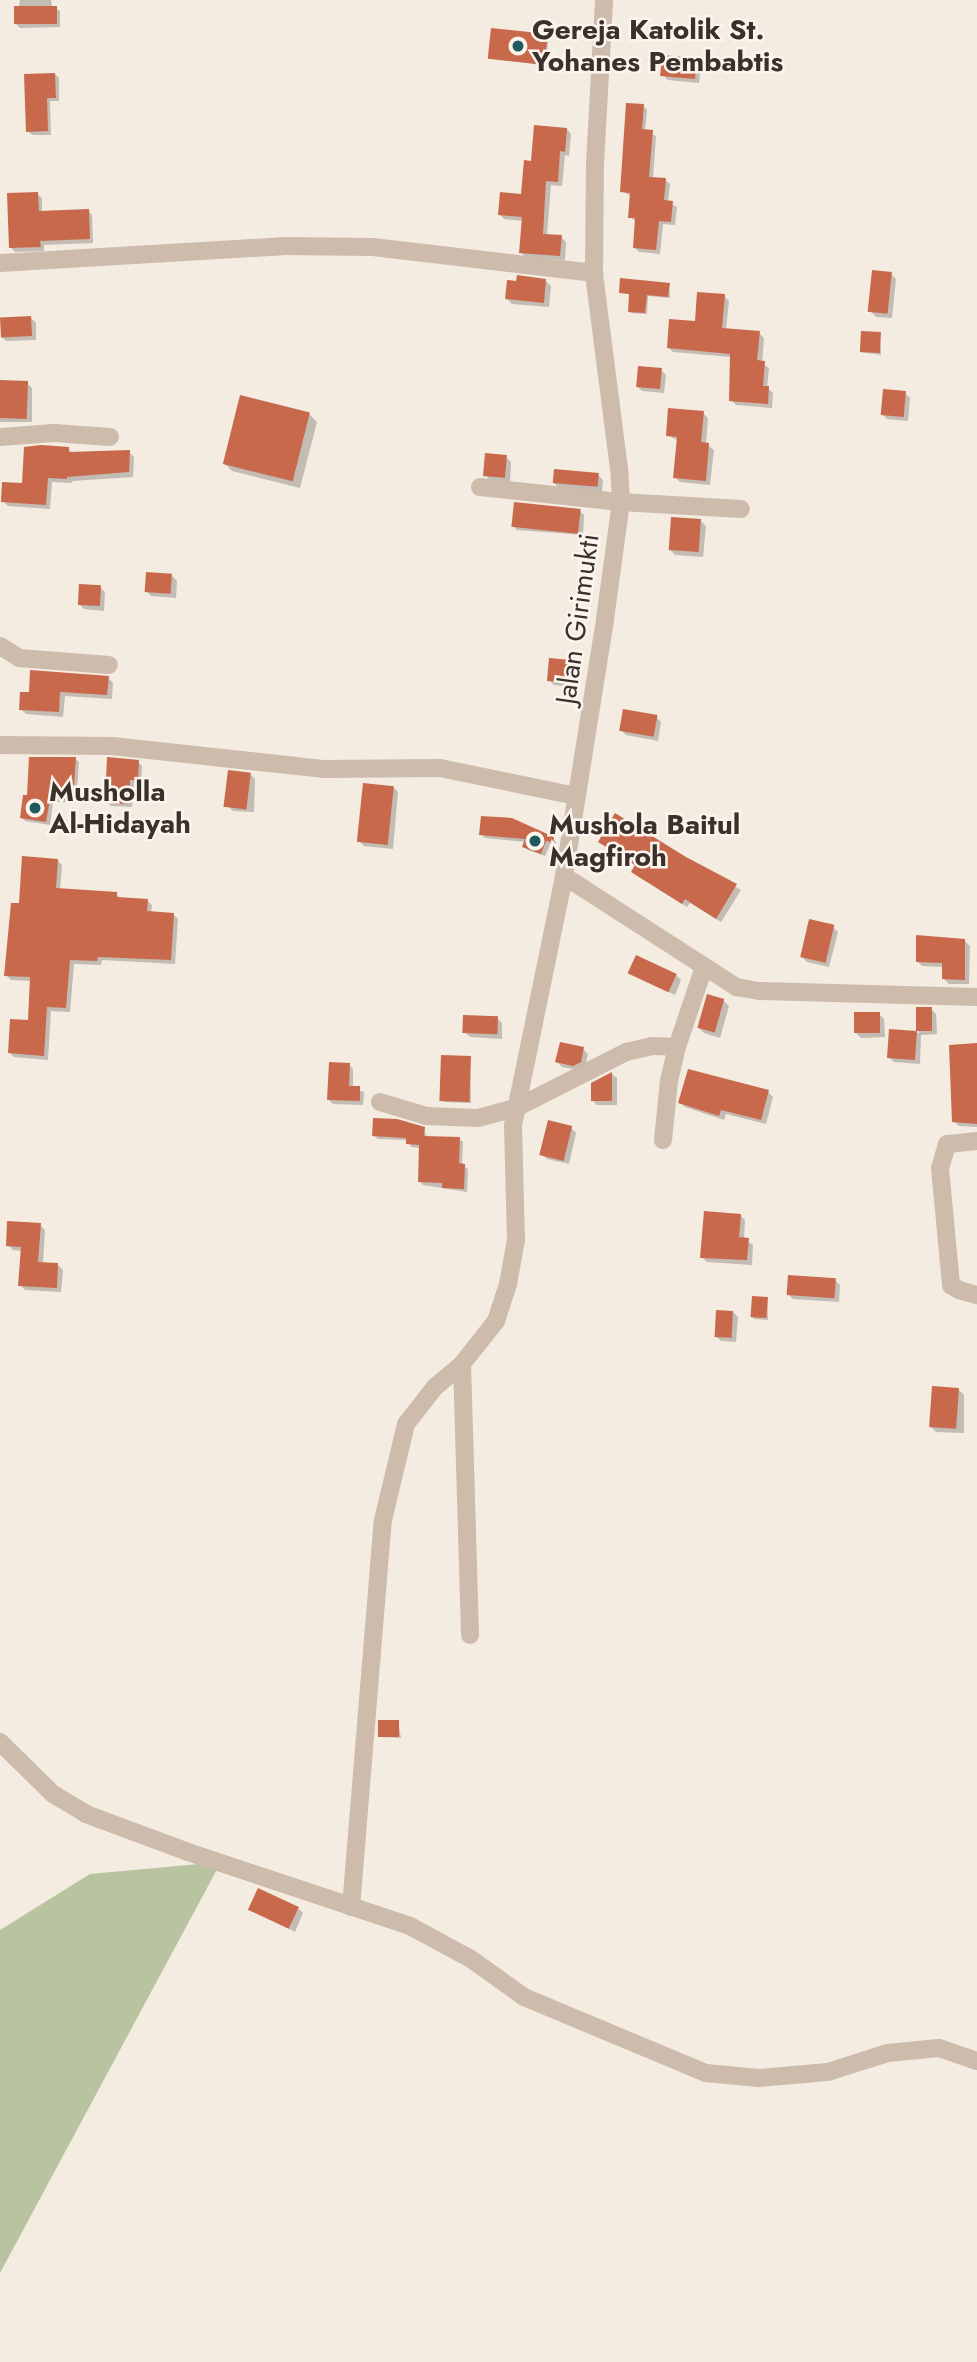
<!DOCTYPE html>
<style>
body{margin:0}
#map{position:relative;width:977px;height:2362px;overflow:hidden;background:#f4ebe1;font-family:Jost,sans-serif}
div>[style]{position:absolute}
.green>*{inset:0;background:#b8c4a0}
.shadow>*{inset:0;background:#0003}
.building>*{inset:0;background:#c8694b;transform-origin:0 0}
.minor>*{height:18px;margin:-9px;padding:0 9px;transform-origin:9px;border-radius:9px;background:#cdbbac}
.dots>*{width:19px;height:19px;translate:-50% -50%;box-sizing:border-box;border:4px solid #fbf5ee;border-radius:50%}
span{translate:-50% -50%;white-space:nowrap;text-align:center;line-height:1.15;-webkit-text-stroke:5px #fbf5ee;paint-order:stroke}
.poi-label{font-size:28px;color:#3b302b;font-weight:700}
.left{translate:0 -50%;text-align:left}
.street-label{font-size:28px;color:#3b302b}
</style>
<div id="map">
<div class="green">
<i style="clip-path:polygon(221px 1862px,0 2273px,0 1930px,90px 1874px)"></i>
</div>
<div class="shadow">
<i style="clip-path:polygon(20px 0,51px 0,52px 7px,60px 11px,60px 27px,20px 28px,16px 24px)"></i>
<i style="clip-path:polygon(548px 36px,547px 66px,490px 58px)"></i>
<i style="clip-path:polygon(696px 60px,701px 65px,699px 83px,668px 80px,663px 75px)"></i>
<i style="clip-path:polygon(55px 74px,59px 78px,59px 101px,50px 101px,51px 135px,32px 135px,28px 131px)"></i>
<i style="clip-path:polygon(643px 106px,647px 110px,645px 131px,656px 136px,653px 179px,665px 180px,670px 184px,668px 202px,677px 207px,675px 225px,663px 224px,660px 254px,639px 252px,635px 248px,637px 222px,630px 217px,631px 196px,622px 191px)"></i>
<i style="clip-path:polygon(567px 129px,571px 134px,569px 156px,565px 155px,562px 186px,551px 185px,547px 236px,561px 237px,566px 242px,565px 260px,525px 257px,521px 252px,524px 221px,504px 219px,500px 214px,523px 196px,533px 163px)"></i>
<i style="clip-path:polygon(37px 194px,42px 198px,42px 213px,88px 211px,92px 215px,93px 243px,44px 245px,44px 251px,15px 252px,10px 247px)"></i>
<i style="clip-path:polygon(891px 274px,896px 279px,892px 318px,876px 317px,871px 312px)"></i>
<i style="clip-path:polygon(546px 281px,551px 286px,549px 307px,512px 304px,507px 299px)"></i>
<i style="clip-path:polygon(669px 284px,670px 298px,648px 296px,647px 314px,631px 313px,631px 295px,621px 292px)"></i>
<i style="clip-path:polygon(724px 296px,729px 301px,726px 330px,759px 333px,764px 338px,762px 363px,769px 368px,767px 388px,773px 393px,772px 408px,736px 405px,731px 400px,731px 357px,673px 352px,668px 347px)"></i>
<i style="clip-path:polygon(31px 318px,36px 323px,36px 340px,6px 341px,1px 336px)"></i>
<i style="clip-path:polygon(880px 334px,881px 355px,860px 352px)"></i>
<i style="clip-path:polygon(661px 370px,666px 375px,664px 393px,642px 391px,637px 386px)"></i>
<i style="clip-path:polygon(0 382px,27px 383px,32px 388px,32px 422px,0 422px)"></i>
<i style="clip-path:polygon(905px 393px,910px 398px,908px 421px,887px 419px,882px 414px)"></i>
<i style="clip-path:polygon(703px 413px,708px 418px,706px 444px,714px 450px,710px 485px,680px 482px,675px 477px,678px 441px,668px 435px)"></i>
<i style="clip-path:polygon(309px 414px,317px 422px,300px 488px,232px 471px,224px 463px)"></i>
<i style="clip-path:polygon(68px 449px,73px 453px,129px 452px,134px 457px,133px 477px,72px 481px,72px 483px,52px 482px,50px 509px,8px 506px,3px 501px)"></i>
<i style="clip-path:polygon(506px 457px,511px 462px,510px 482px,490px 480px,485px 475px)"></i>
<i style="clip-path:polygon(598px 475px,603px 480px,602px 492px,559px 488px,554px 483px)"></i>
<i style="clip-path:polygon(580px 511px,584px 515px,583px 535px,517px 530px,513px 526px)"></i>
<i style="clip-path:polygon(701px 521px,706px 526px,703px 557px,675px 555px,670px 550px)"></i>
<i style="clip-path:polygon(172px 576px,177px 581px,176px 598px,151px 596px,146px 591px)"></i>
<i style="clip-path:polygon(100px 587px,105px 592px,104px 611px,84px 609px,79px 604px)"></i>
<i style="clip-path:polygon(573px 662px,578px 667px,576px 687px,554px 685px,549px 680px)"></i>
<i style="clip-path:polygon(108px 678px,113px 683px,112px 699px,65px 696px,63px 717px,26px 714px,21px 709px,22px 694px)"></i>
<i style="clip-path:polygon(656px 717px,661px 722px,658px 741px,626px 735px,621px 730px)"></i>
<i style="clip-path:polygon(75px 759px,79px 762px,76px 803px,53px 802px,50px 825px,25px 821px,21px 817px,28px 797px)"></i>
<i style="clip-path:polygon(138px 762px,142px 766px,141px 784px,134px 783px,132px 807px,111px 806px,107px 802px)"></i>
<i style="clip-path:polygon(250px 774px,255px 779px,254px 812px,233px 811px,228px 806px)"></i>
<i style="clip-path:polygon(393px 787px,398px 792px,393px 849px,364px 846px,359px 841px)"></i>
<i style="clip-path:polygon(481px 834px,553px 839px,557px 843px,550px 844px,545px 856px,528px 850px,524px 846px,526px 842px,485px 838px)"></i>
<i style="clip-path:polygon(600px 842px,685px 858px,741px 890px,721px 922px,690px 903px,687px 907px,638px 876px,636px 866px)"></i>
<i style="clip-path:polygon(57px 860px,62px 865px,60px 890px,116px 894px,121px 899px,147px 900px,152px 905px,151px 913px,173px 914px,178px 919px,175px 964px,102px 960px,101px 965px,74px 964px,70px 1012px,51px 1011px,48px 1060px,14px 1057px,10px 1053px,30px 1022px,32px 981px,11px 980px,6px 975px,20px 905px)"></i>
<i style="clip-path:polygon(833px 927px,838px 932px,829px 967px,807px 962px,802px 957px)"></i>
<i style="clip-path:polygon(965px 941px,970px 946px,969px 984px,949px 984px,944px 979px,944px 967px,922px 966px,917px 961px)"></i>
<i style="clip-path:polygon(630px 973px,676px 975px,681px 980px,675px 995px)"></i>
<i style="clip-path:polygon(724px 1001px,729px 1006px,720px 1038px,704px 1033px,699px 1028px)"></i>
<i style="clip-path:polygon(918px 1008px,931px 1009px,936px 1014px,937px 1034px,921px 1035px,920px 1064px,894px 1062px,889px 1057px,891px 1031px,919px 1033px)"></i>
<i style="clip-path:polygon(879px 1014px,884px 1019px,885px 1037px,861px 1038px,856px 1033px)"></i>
<i style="clip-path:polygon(497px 1018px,502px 1023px,502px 1039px,470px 1037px,465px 1032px)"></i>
<i style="clip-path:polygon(977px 1045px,977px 1127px,959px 1126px,954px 1121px)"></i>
<i style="clip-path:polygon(583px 1049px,588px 1054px,585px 1067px,579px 1070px,562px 1067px,557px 1062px)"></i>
<i style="clip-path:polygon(470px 1058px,471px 1103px,444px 1102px,442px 1100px)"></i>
<i style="clip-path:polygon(349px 1065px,353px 1069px,353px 1088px,364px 1092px,363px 1105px,333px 1104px,329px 1100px)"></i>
<i style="clip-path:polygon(612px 1074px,617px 1078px,617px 1105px,597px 1105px,592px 1100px)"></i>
<i style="clip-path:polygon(768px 1092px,773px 1097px,766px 1124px,726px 1114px,724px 1120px,685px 1107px,680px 1102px)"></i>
<i style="clip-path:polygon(571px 1128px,576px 1133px,569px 1164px,547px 1159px,542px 1154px)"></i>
<i style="clip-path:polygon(424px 1129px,427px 1138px,459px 1139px,463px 1142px,462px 1165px,468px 1169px,467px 1192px,423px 1185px,419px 1181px,421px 1148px,411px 1147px,408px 1140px,378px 1139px,374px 1136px)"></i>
<i style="clip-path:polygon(740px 1215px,745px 1220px,744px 1239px,753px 1245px,752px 1265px,707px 1262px,702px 1257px)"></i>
<i style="clip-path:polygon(40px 1225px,45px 1230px,43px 1264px,58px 1265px,63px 1270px,61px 1292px,25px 1290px,20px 1285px,22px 1251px,13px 1250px,8px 1245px)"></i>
<i style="clip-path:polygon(835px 1280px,840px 1285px,839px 1302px,793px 1299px,788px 1294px)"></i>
<i style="clip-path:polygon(767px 1298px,768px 1320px,754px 1319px,752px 1317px)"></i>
<i style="clip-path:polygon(733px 1312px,738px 1317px,736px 1342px,721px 1341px,716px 1336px)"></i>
<i style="clip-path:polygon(959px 1390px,964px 1395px,964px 1433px,936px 1432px,931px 1427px)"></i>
<i style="clip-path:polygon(398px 1721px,401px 1738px,381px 1737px)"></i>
<i style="clip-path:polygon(298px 1908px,303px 1913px,295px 1932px,251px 1909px)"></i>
</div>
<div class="building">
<i style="left:57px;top:6px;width:18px;height:43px;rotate:90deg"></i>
<i style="left:491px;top:28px;width:57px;height:31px;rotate:6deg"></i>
<i style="left:662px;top:55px;width:35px;height:21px;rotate:5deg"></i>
<i style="clip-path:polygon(55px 73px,56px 98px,47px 98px,48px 131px,26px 132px,24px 74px)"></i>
<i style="clip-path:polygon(626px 103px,644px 104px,642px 129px,653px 130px,649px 177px,666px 178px,664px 200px,673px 201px,671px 222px,659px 221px,656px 250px,633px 248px,635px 218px,628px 218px,630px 193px,620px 192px)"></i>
<i style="clip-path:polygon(534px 125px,567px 128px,565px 152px,560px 151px,558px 182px,546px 181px,543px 234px,562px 235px,560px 256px,519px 253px,522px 217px,498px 215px,500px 192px,521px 194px,524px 160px,531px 161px)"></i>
<i style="clip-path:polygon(38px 192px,39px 211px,89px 209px,90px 239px,40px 241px,41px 247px,9px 248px,7px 193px)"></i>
<i style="left:872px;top:270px;width:20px;height:42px;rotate:6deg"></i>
<i style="clip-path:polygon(517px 275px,546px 279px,544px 303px,505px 299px,507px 280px,516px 281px)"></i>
<i style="clip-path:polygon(620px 278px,670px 283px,668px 297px,647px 295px,645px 313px,628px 312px,629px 294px,619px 293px)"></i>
<i style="clip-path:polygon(697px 292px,725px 294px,722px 328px,760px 331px,757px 360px,765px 361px,763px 386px,769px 386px,768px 404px,729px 401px,730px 354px,667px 348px,669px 319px,695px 321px)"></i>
<i style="left:31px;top:316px;width:20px;height:31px;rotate:87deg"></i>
<i style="left:861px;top:331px;width:20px;height:21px;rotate:3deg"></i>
<i style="left:638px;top:366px;width:24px;height:21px;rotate:5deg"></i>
<i style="left:0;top:380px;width:28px;height:38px;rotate:2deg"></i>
<i style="left:883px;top:389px;width:23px;height:26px;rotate:5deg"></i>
<i style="left:240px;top:395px;width:72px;height:71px;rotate:14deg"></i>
<i style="clip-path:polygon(668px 408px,704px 411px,701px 442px,709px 443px,706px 481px,673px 478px,677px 437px,666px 436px)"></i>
<i style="clip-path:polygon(41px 445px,69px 447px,69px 452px,130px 450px,129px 472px,67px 477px,67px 479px,48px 478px,46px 505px,1px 502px,2px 482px,22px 483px,24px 447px)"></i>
<i style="left:485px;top:453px;width:22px;height:23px;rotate:5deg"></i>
<i style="left:554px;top:469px;width:45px;height:14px;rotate:5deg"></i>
<i style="left:514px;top:502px;width:67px;height:25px;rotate:6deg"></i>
<i style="left:671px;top:517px;width:30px;height:33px;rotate:4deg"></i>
<i style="left:146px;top:572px;width:26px;height:20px;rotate:4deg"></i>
<i style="left:79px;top:584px;width:22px;height:21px;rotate:3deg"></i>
<i style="left:549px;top:658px;width:25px;height:23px;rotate:5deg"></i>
<i style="clip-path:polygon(30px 670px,109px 676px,107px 695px,60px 692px,59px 712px,19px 710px,20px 692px,29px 692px)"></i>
<i style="left:623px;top:709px;width:35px;height:22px;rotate:10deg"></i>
<i style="clip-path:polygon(29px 757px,76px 757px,73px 800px,50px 799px,46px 822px,20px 818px,23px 795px,27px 795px)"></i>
<i style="clip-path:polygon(107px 757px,139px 760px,138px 780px,130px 780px,129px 804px,105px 803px)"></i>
<i style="left:228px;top:770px;width:23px;height:37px;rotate:7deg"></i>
<i style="left:363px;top:783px;width:31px;height:59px;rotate:6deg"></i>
<i style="clip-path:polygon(615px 813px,686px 857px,737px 884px,716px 919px,685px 899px,682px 904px,631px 872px,635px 865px,598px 842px)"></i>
<i style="clip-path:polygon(481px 816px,512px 818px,554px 837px,553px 842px,546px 841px,541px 854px,522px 847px,525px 839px,479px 835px)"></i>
<i style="clip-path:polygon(22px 856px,58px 859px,56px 888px,117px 892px,117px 897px,148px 899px,147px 911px,174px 913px,171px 960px,98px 957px,97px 961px,70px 960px,66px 1008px,47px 1007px,44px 1056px,8px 1053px,10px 1019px,28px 1020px,30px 977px,4px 976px,11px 903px,19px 903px)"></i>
<i style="left:809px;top:919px;width:26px;height:39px;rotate:13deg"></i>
<i style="clip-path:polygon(916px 935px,965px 939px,965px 980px,942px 979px,942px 963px,916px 962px)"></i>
<i style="left:636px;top:955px;width:45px;height:20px;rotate:25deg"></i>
<i style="left:707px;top:994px;width:18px;height:35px;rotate:16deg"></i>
<i style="left:916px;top:1007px;width:16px;height:24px"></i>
<i style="left:880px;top:1012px;width:21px;height:26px;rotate:90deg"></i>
<i style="left:463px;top:1015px;width:35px;height:18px;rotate:2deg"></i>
<i style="left:889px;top:1029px;width:28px;height:29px;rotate:4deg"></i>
<i style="clip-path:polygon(560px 1042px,584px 1047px,581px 1062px,573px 1066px,555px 1062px)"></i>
<i style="clip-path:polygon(977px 1043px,977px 1124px,952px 1122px,949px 1045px)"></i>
<i style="left:441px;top:1055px;width:30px;height:46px;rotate:2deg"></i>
<i style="clip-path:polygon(329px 1062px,350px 1063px,349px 1086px,360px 1086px,360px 1101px,327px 1100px)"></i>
<i style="clip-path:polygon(688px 1069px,769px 1090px,761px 1120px,721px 1110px,719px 1116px,678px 1103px)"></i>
<i style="clip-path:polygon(612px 1072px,612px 1101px,591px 1101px,591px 1083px)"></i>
<i style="clip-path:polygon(373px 1118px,397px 1119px,425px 1127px,424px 1136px,460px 1137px,459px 1163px,465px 1164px,464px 1189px,442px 1188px,442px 1183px,418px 1182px,419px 1145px,406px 1144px,406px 1138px,372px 1136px)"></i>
<i style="left:548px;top:1120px;width:25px;height:36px;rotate:14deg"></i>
<i style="clip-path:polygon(704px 1211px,741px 1214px,739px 1237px,749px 1238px,747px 1260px,700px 1258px)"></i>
<i style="clip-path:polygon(7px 1221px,41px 1223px,38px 1262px,58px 1263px,57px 1288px,18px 1286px,21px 1247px,6px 1246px)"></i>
<i style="left:788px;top:1275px;width:48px;height:20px;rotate:4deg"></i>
<i style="left:752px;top:1296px;width:16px;height:21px;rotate:4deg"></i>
<i style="left:716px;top:1310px;width:17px;height:27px;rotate:3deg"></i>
<i style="left:932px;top:1386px;width:27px;height:41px;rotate:4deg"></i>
<i style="left:378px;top:1720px;width:21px;height:17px"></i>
<i style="left:258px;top:1888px;width:45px;height:24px;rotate:25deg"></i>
</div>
<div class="minor">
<i style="left:0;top:263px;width:283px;rotate:-3.4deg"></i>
<i style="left:282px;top:246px;width:91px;rotate:0.6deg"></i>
<i style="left:373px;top:247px;width:223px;rotate:6.7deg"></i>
<i style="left:0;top:437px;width:54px;rotate:-4.2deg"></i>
<i style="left:54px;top:433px;width:56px;rotate:4.1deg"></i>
<i style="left:480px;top:487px;width:142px;rotate:6.1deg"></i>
<i style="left:621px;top:502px;width:120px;rotate:3.3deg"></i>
<i style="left:0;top:646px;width:22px;rotate:32deg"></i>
<i style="left:19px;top:658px;width:90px;rotate:4.4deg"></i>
<i style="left:0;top:745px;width:112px;rotate:0.5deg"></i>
<i style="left:112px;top:746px;width:212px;rotate:6.2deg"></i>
<i style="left:323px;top:769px;width:117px;rotate:-0.5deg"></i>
<i style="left:440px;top:768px;width:139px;rotate:11.6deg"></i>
<i style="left:564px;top:876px;width:205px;rotate:32.8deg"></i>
<i style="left:736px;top:987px;width:23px;rotate:10deg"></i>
<i style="left:759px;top:991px;width:218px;rotate:1.6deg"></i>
<i style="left:380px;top:1102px;width:48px;rotate:16.9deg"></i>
<i style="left:426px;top:1116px;width:52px;rotate:2.2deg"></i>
<i style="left:478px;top:1118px;width:39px;rotate:-15deg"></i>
<i style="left:516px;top:1108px;width:123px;rotate:-27deg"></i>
<i style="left:626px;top:1052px;width:27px;rotate:-13deg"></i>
<i style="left:652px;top:1046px;width:25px;rotate:2deg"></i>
<i style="left:663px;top:1140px;width:59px;rotate:-84.2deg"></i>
<i style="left:669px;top:1081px;width:35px;rotate:-77deg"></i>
<i style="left:677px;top:1047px;width:84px;rotate:-71.4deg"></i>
<i style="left:977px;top:1141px;width:30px;rotate:174deg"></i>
<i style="left:947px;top:1144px;width:25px;rotate:106deg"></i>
<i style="left:940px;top:1168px;width:118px;rotate:84.6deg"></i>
<i style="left:951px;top:1285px;width:9px;rotate:32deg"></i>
<i style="left:959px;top:1290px;width:19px;rotate:16deg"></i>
<i style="left:462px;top:1364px;width:271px;rotate:88.3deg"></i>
<i style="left:0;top:1742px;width:74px;rotate:44.5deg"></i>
<i style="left:53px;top:1794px;width:39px;rotate:31deg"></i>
<i style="left:86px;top:1814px;width:109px;rotate:20.4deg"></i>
<i style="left:188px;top:1852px;width:234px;rotate:18.4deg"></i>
<i style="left:410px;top:1926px;width:69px;rotate:28.4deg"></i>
<i style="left:471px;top:1959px;width:65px;rotate:35.6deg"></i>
<i style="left:524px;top:1997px;width:197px;rotate:22.7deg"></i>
<i style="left:706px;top:2073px;width:53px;rotate:5.4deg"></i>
<i style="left:759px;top:2078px;width:69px;rotate:-5deg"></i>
<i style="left:828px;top:2072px;width:63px;rotate:-17.6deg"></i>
<i style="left:888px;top:2053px;width:51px;rotate:-5.6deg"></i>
<i style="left:939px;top:2048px;width:40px;rotate:18.9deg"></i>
<i style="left:351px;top:1907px;width:388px;rotate:-85.3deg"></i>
<i style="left:383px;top:1520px;width:99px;rotate:-76.5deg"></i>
<i style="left:406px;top:1424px;width:47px;rotate:-51.9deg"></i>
<i style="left:435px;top:1387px;width:35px;rotate:-40deg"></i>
<i style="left:462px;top:1364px;width:55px;rotate:-51.7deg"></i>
<i style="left:496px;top:1321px;width:39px;rotate:-72deg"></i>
<i style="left:508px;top:1284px;width:45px;rotate:-79.7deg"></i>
<i style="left:516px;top:1240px;width:115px;rotate:-91.5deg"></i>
<i style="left:513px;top:1125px;width:254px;rotate:-78.4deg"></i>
<i style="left:564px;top:876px;width:260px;rotate:-80.9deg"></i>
<i style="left:605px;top:619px;width:118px;rotate:-82.2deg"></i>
<i style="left:621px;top:502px;width:33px;rotate:-93deg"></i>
<i style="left:619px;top:469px;width:198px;rotate:-97.3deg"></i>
<i style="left:594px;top:273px;width:110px;rotate:-89.5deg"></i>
<i style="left:595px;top:163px;width:163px;rotate:-86.8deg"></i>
</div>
<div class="dots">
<i style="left:518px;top:46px;background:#1f5a5e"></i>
<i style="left:35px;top:808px;background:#1f5a5e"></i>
<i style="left:535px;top:841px;background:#1f5a5e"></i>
</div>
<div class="poi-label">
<span class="left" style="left:532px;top:46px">Gereja Katolik St.<br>Yohanes Pembabtis</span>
<span class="left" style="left:49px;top:808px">Musholla<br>Al-Hidayah</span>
<span class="left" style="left:549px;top:841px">Mushola Baitul<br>Magfiroh</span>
</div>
<div class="street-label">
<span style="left:578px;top:619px;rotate:-82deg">Jalan Girimukti</span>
</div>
</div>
